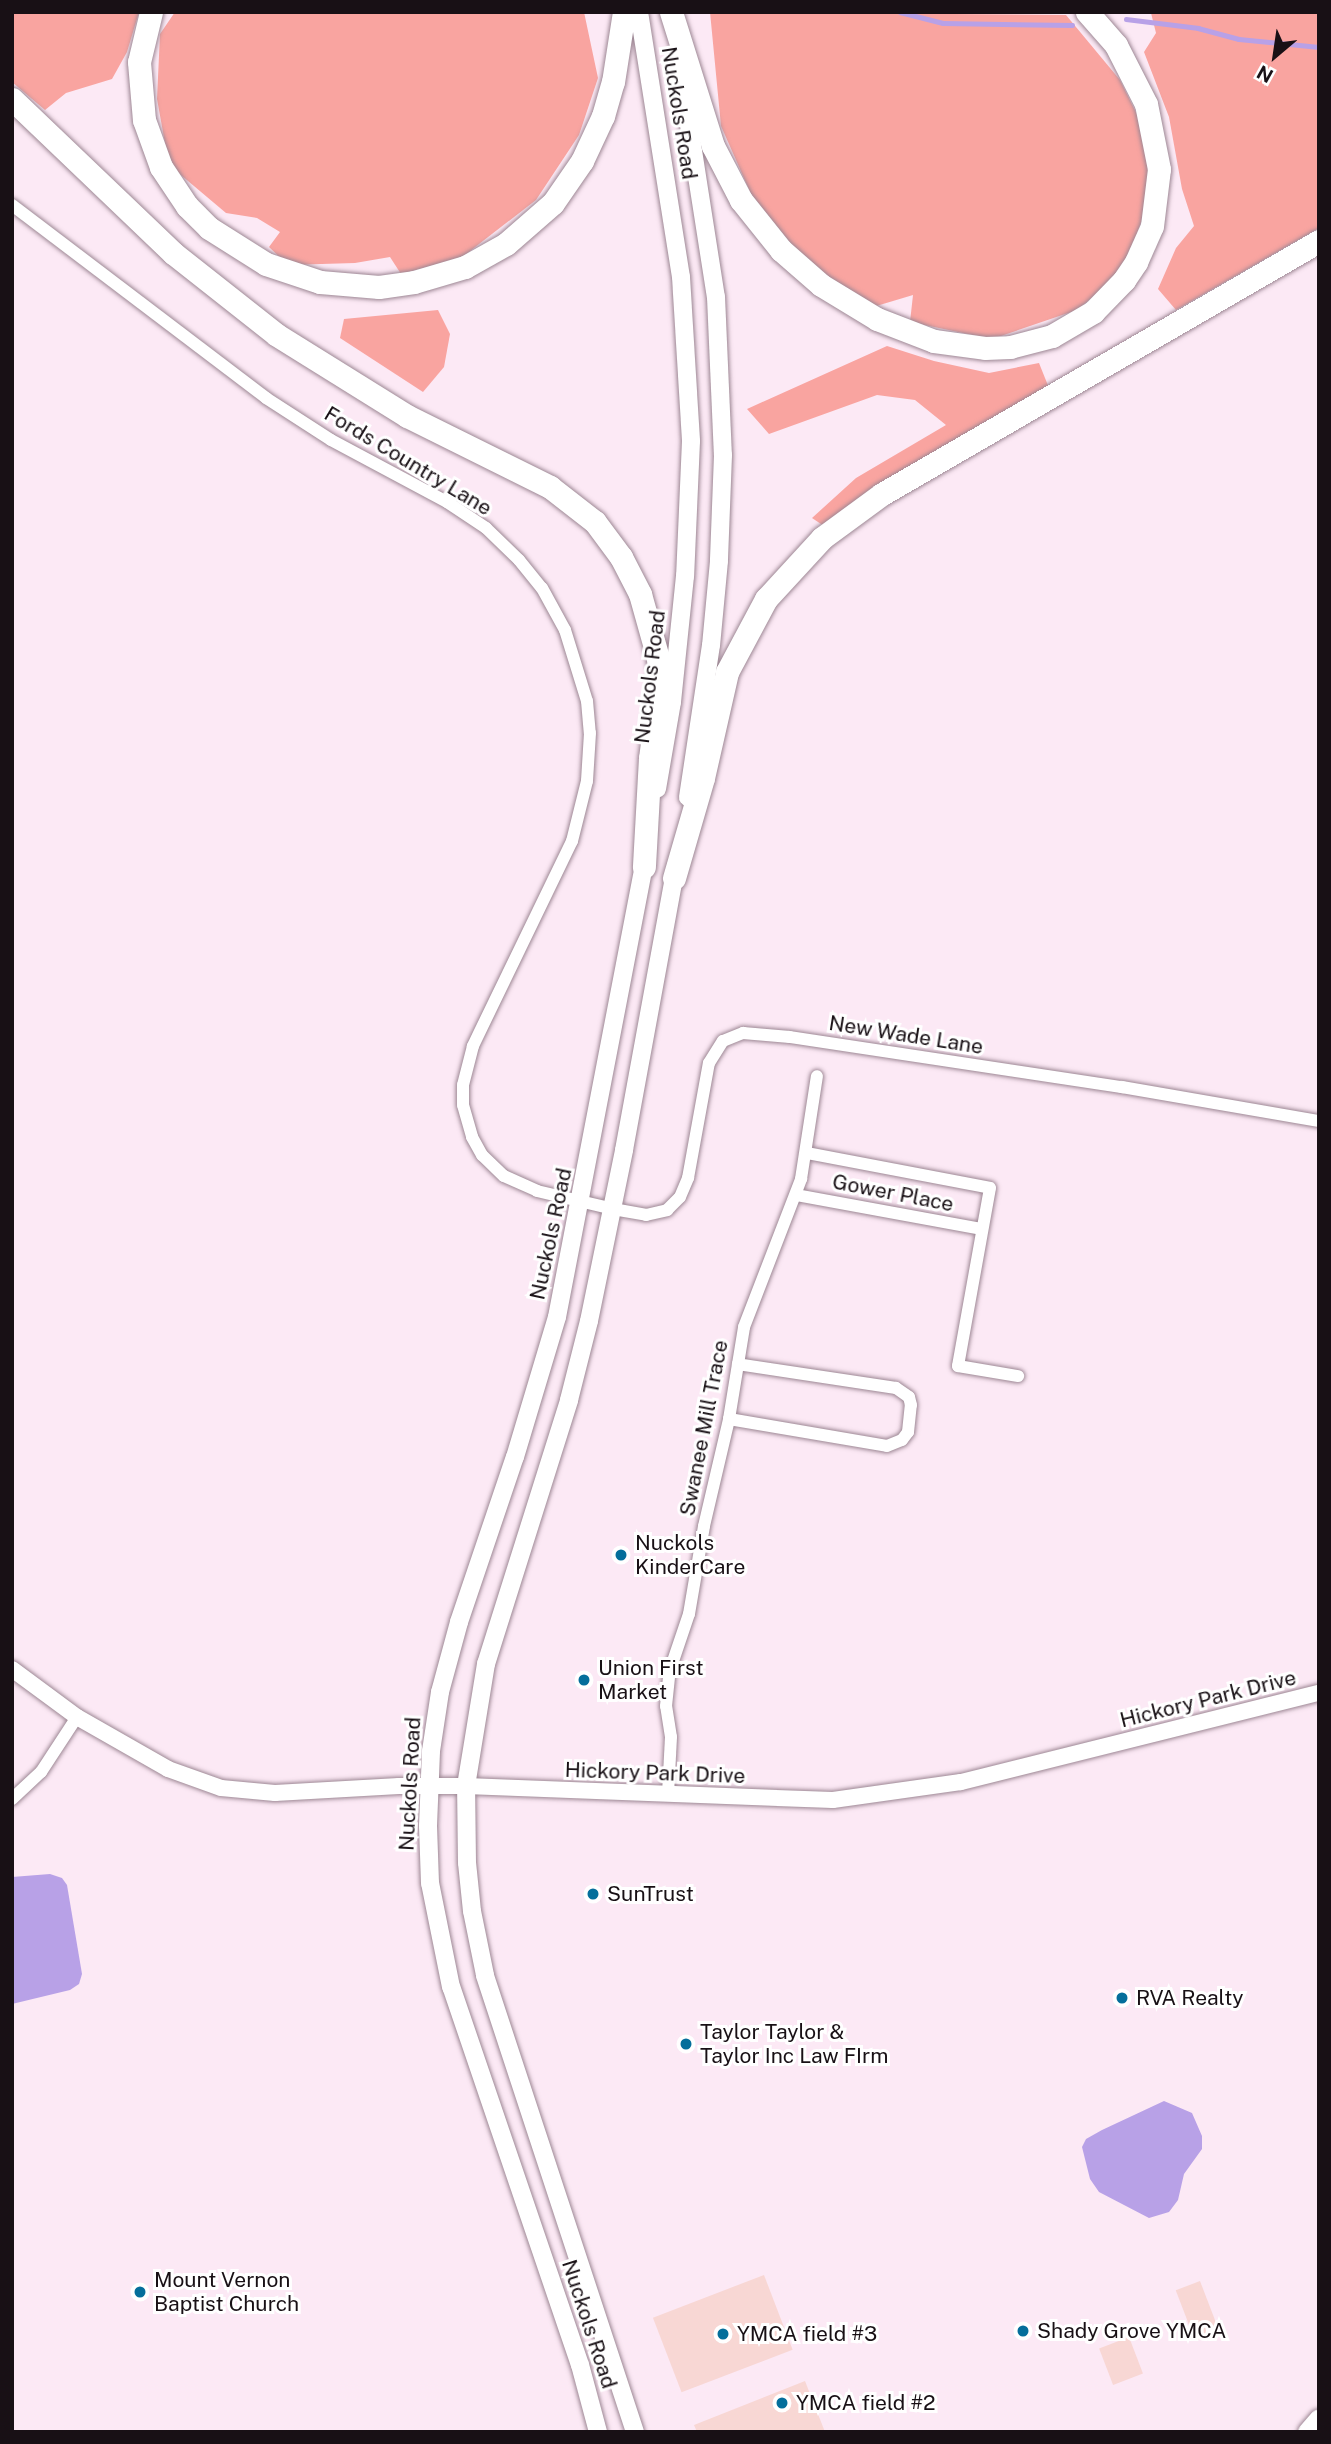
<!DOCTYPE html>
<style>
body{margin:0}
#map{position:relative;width:1331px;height:2444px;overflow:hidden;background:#fce9f5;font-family:"Public Sans",sans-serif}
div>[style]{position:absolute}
.green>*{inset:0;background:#f8d7d4;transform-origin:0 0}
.forest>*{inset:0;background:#f9a4a0}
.water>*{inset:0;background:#b8a1e7}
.stream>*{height:4.5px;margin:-2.25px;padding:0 2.25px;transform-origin:2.25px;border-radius:2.25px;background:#b8a1e7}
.roads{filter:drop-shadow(0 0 2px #9d8794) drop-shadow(0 0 2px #9d8794)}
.minor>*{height:12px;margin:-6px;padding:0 6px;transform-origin:6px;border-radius:6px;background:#fff}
.tertiary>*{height:16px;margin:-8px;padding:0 8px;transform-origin:8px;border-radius:8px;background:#fff}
.secondary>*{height:18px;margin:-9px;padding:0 9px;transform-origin:9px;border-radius:9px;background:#fff}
.motorway>*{height:23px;margin:-11.5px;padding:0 11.5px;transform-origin:11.5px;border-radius:11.5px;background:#fff}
.dots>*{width:19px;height:19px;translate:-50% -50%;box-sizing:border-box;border:4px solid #fff;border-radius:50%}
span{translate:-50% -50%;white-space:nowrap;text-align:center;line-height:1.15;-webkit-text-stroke:6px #fff;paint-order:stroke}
.street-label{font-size:21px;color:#181015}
.poi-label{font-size:21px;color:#181015}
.left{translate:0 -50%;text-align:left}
.frame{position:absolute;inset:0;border:14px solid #181015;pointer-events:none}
.north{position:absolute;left:1240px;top:21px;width:70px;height:70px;-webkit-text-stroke:5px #fff;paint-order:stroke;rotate:209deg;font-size:19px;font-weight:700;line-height:28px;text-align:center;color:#181015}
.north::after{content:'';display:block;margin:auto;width:24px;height:32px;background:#181015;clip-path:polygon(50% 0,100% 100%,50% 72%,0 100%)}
</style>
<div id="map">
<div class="green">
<i style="left:764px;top:2275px;width:80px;height:119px;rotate:69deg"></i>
<i style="left:1200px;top:2281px;width:53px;height:26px;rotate:69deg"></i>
<i style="left:1129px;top:2337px;width:39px;height:32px;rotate:69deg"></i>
<i style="clip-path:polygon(805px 2381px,825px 2432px,697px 2432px,694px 2425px)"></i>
</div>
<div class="forest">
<i style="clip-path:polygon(12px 12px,139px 12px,127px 52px,112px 79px,66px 93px,45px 110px,12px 82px)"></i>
<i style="clip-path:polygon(175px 12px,584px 12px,598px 78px,579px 135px,536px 200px,461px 258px,401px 274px,390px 257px,355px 263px,288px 265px,269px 247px,280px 232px,257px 218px,226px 213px,169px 165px,157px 99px,160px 34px)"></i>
<i style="clip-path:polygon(710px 12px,1066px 15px,1120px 80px,1151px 143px,1149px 199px,1124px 271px,1077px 310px,992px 339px,910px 322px,913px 295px,873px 307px,805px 261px,751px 194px,721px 126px)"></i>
<i style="clip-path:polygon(1143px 12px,1319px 12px,1319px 228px,1176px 310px,1158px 289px,1176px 248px,1194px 226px,1182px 189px,1169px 117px,1144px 52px,1156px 33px,1151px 13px)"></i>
<i style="clip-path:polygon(438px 310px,450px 334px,444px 367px,423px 392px,340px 338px,344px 319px)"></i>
<i style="clip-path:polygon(887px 346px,934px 361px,989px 373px,1039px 363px,1049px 388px,824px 526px,812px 518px,856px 478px,946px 425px,915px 400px,877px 395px,769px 434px,747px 409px)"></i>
</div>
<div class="water">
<i style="clip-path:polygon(50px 1874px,62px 1878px,67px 1885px,82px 1974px,79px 1984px,70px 1990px,12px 2004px,12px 1877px)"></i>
<i style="clip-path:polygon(1164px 2101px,1192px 2113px,1202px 2136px,1202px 2149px,1184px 2174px,1178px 2200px,1169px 2212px,1149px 2218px,1099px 2192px,1090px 2179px,1082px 2147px,1086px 2139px,1102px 2130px)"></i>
</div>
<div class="stream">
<i style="left:900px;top:12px;width:44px;rotate:14.3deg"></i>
<i style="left:943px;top:23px;width:129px;rotate:0.9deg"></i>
<i style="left:1126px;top:19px;width:73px;rotate:7.1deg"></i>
<i style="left:1198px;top:28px;width:42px;rotate:15deg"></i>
<i style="left:1239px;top:39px;width:80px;rotate:5.7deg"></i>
</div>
<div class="roads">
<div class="minor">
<i style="left:12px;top:205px;width:319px;rotate:37.2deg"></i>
<i style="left:266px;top:398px;width:77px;rotate:32.9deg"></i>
<i style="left:331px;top:440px;width:132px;rotate:28.1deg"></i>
<i style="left:447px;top:502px;width:47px;rotate:33.7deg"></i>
<i style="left:486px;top:528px;width:46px;rotate:44.1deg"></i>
<i style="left:519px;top:560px;width:36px;rotate:51deg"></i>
<i style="left:542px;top:588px;width:48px;rotate:61.3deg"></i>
<i style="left:565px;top:630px;width:74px;rotate:72.8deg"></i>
<i style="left:587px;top:701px;width:32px;rotate:85deg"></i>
<i style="left:590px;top:733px;width:48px;rotate:93.6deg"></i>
<i style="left:587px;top:781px;width:62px;rotate:104deg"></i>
<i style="left:572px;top:841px;width:228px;rotate:115.8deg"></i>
<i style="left:473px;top:1046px;width:40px;rotate:104.4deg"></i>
<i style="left:463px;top:1085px;width:20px;rotate:90deg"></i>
<i style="left:463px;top:1105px;width:33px;rotate:74deg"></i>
<i style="left:472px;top:1137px;width:21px;rotate:61deg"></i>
<i style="left:482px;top:1155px;width:30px;rotate:44deg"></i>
<i style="left:504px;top:1176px;width:36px;rotate:24deg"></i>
<i style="left:537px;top:1191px;width:78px;rotate:13.3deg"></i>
<i style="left:613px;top:1209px;width:34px;rotate:10deg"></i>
<i style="left:646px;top:1215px;width:22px;rotate:-13deg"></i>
<i style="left:667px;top:1210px;width:18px;rotate:-45deg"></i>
<i style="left:680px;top:1197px;width:21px;rotate:-67deg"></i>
<i style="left:688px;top:1178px;width:117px;rotate:-79.7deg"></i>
<i style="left:709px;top:1063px;width:26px;rotate:-58deg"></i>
<i style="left:723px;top:1041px;width:22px;rotate:-22deg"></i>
<i style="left:743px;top:1033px;width:47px;rotate:4.9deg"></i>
<i style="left:790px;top:1037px;width:336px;rotate:8.6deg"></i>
<i style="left:1122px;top:1087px;width:200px;rotate:9.8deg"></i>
<i style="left:807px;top:1153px;width:186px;rotate:10.8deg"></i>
<i style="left:990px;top:1188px;width:181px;rotate:100.2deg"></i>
<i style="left:958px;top:1366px;width:61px;rotate:9.5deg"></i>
<i style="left:796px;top:1195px;width:189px;rotate:10.4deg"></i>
<i style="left:729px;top:1419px;width:160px;rotate:9.7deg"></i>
<i style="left:887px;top:1446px;width:16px;rotate:-22deg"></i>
<i style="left:902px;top:1440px;width:10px;rotate:-53deg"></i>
<i style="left:908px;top:1432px;width:27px;rotate:-84deg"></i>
<i style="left:911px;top:1405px;width:8px;rotate:-104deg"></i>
<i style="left:909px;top:1397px;width:16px;rotate:-145deg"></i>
<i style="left:896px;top:1388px;width:160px;rotate:-171.4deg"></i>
<i style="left:668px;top:1794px;width:57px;rotate:-87deg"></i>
<i style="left:671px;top:1737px;width:31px;rotate:-99deg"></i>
<i style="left:666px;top:1706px;width:36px;rotate:-84deg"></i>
<i style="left:670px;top:1670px;width:59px;rotate:-71.3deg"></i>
<i style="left:689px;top:1614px;width:89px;rotate:-80.3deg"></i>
<i style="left:704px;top:1526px;width:110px;rotate:-76.8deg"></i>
<i style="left:729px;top:1419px;width:93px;rotate:-80.7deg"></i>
<i style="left:744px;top:1327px;width:159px;rotate:-68.9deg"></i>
<i style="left:801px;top:1179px;width:104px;rotate:-81.2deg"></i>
<i style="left:12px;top:1799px;width:40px;rotate:-43deg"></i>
<i style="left:41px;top:1772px;width:66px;rotate:-56.8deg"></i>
</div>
<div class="tertiary">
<i style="left:12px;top:1669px;width:81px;rotate:36.4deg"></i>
<i style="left:77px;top:1717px;width:105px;rotate:29.7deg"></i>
<i style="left:168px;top:1769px;width:56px;rotate:19.7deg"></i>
<i style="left:221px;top:1788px;width:54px;rotate:5.3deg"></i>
<i style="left:275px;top:1793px;width:124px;rotate:-3.2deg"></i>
<i style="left:399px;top:1786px;width:67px"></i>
<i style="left:466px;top:1786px;width:367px;rotate:2.2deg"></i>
<i style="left:833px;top:1800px;width:129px;rotate:-8deg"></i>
<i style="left:961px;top:1782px;width:369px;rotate:-14deg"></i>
</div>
<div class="secondary">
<i style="left:639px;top:12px;width:268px;rotate:81deg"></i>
<i style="left:681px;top:277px;width:164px;rotate:86.5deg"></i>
<i style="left:691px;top:441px;width:135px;rotate:92.5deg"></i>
<i style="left:685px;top:576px;width:127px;rotate:95.9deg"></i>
<i style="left:672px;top:702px;width:88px;rotate:99.8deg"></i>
<i style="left:681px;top:74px;width:226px;rotate:81.1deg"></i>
<i style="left:716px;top:297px;width:158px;rotate:87.5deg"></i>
<i style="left:723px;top:455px;width:106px;rotate:92.2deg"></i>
<i style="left:719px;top:561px;width:84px;rotate:95.4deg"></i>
<i style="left:711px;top:645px;width:154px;rotate:98.6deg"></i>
<i style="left:598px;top:2432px;width:69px;rotate:-105deg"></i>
<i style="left:580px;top:2365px;width:399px;rotate:-108.8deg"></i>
<i style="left:451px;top:1987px;width:106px;rotate:-101.4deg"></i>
<i style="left:430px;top:1883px;width:57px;rotate:-92deg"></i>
<i style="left:428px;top:1826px;width:75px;rotate:-87.7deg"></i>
<i style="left:431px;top:1751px;width:60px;rotate:-81.3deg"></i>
<i style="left:440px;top:1692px;width:73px;rotate:-74.8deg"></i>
<i style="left:459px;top:1622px;width:174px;rotate:-71.3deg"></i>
<i style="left:515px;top:1457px;width:146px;rotate:-73.3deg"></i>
<i style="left:557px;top:1317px;width:471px;rotate:-79.1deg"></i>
<i style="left:635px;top:2432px;width:481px;rotate:-108.2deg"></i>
<i style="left:485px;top:1975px;width:65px;rotate:-101.5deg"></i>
<i style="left:472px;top:1911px;width:48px;rotate:-95.9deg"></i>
<i style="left:467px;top:1863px;width:77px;rotate:-90.7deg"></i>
<i style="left:466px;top:1786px;width:124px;rotate:-80.7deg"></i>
<i style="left:486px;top:1664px;width:277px;rotate:-72.5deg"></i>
<i style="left:569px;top:1400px;width:81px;rotate:-75.8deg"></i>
<i style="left:589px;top:1321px;width:175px;rotate:-78.4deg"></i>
<i style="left:624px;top:1150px;width:289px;rotate:-79.6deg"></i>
<i style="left:1307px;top:2432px;width:18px;rotate:-49deg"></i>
</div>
<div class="motorway">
<i style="left:151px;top:12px;width:51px;rotate:103.5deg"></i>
<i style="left:139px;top:62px;width:58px;rotate:85.1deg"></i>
<i style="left:144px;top:120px;width:50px;rotate:70.1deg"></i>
<i style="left:161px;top:167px;width:47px;rotate:56.3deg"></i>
<i style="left:187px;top:206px;width:31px;rotate:45deg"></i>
<i style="left:209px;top:228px;width:67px;rotate:32.3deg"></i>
<i style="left:266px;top:264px;width:57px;rotate:18.4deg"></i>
<i style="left:320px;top:282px;width:59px;rotate:4.8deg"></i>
<i style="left:379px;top:287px;width:35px;rotate:-8deg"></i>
<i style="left:414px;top:282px;width:53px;rotate:-16.4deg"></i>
<i style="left:465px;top:267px;width:47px;rotate:-29.3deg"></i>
<i style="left:506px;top:244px;width:62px;rotate:-41.1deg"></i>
<i style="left:553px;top:203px;width:51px;rotate:-55.4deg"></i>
<i style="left:582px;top:161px;width:50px;rotate:-65deg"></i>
<i style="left:603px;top:116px;width:35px;rotate:-74deg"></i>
<i style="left:613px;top:82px;width:71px;rotate:-81.1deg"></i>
<i style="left:671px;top:12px;width:140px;rotate:72.6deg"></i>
<i style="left:713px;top:146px;width:61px;rotate:62.6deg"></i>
<i style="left:741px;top:200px;width:64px;rotate:51.3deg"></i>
<i style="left:781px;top:250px;width:53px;rotate:41.2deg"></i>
<i style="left:821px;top:285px;width:66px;rotate:31.3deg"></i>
<i style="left:877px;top:319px;width:61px;rotate:21.1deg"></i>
<i style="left:934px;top:341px;width:51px;rotate:7.8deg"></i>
<i style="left:985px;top:348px;width:25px;rotate:-2deg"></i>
<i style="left:1010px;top:347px;width:43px;rotate:-14.7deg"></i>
<i style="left:1052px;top:336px;width:48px;rotate:-30.3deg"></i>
<i style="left:1093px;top:312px;width:45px;rotate:-45.9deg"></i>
<i style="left:1124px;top:280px;width:22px;rotate:-56deg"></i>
<i style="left:1136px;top:262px;width:39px;rotate:-66deg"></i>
<i style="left:1152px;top:226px;width:57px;rotate:-83deg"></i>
<i style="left:1159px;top:169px;width:66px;rotate:-101.3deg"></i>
<i style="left:1146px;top:104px;width:66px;rotate:-117deg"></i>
<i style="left:1116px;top:45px;width:44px;rotate:-131.3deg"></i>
<i style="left:12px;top:99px;width:223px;rotate:43.7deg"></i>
<i style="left:173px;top:253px;width:132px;rotate:38.3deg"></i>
<i style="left:277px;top:335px;width:153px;rotate:31.9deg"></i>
<i style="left:407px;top:416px;width:160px;rotate:26.4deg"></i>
<i style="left:550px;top:487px;width:57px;rotate:37.9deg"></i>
<i style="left:595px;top:522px;width:44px;rotate:53.4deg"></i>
<i style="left:621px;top:557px;width:42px;rotate:62.8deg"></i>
<i style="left:640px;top:594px;width:66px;rotate:74.3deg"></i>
<i style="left:658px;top:658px;width:26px;rotate:86deg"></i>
<i style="left:660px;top:684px;width:75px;rotate:97.7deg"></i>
<i style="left:650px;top:758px;width:109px;rotate:93.2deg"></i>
<i style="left:674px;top:878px;width:104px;rotate:-73.8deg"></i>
<i style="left:703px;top:778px;width:109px;rotate:-77.2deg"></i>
<i style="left:727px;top:672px;width:83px;rotate:-61.9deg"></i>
<i style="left:766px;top:599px;width:83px;rotate:-47.4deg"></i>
<i style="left:822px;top:538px;width:74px;rotate:-36.3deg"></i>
<i style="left:882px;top:494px;width:505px;rotate:-30.07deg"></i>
</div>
</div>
<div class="dots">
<i style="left:621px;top:1555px;background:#046e9b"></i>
<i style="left:584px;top:1680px;background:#046e9b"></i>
<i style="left:593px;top:1894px;background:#046e9b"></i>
<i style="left:1122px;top:1998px;background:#046e9b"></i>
<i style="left:686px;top:2044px;background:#046e9b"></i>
<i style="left:140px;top:2292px;background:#046e9b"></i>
<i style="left:1023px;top:2331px;background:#046e9b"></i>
<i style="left:723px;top:2334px;background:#046e9b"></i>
<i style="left:782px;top:2403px;background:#046e9b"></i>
</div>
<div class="street-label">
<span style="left:679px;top:113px;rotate:81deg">Nuckols Road</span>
<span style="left:408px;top:461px;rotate:31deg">Fords Country Lane</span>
<span style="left:650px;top:677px;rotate:-83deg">Nuckols Road</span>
<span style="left:906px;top:1035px;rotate:9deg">New Wade Lane</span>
<span style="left:893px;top:1193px;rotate:11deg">Gower Place</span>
<span style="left:551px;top:1234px;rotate:-78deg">Nuckols Road</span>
<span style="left:704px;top:1428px;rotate:-79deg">Swanee Mill Trace</span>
<span style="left:1208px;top:1699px;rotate:-14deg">Hickory Park Drive</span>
<span style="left:655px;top:1773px;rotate:2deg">Hickory Park Drive</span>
<span style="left:410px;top:1784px;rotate:-87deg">Nuckols Road</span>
<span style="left:589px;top:2324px;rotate:72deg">Nuckols Road</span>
</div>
<div class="poi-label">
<span class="left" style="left:635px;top:1555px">Nuckols<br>KinderCare</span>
<span class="left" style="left:598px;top:1680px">Union First<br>Market</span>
<span class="left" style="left:607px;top:1894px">SunTrust</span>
<span class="left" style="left:1136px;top:1998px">RVA Realty</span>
<span class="left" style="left:700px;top:2044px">Taylor Taylor &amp;<br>Taylor Inc Law FIrm</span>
<span class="left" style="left:154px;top:2292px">Mount Vernon<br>Baptist Church</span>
<span class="left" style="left:1037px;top:2331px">Shady Grove YMCA</span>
<span class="left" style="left:737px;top:2334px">YMCA field #3</span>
<span class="left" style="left:796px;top:2403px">YMCA field #2</span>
</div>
<div class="frame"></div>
<div class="north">N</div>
</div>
